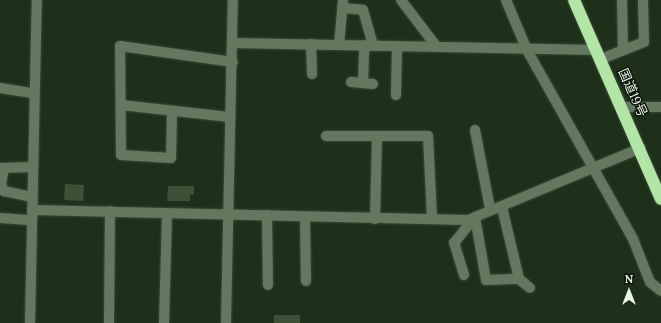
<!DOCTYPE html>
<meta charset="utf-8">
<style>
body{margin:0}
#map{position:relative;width:661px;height:323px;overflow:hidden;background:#1e301a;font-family:Lora,"Noto Sans JP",serif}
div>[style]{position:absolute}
.building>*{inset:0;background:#3d5139;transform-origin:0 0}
.roads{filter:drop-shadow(0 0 1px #3a4c37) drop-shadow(0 0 1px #3a4c37)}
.minor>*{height:10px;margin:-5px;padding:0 5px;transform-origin:5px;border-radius:5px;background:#64785f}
.highway>*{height:12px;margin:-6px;padding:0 6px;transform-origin:6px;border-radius:6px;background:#b2e5a6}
span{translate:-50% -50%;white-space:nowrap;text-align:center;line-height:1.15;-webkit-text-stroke:3px #0d150c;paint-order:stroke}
.street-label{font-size:13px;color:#e9f5e6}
.north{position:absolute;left:609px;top:271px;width:40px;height:40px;-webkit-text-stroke:3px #0d150c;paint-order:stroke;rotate:0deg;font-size:11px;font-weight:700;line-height:16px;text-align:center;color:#e9f5e6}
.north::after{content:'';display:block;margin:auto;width:14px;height:18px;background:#e9f5e6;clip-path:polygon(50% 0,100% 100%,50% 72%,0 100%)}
</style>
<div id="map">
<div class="building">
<i style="left:65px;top:184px;width:19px;height:16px;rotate:3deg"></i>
<i style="clip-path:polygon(168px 186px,194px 186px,194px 195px,190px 195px,190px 201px,167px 201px)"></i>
<i style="left:274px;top:315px;width:26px;height:8px"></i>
</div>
<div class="roads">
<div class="minor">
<i style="left:401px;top:0;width:58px;rotate:52.7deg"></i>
<i style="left:506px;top:0;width:54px;rotate:67.2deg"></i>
<i style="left:527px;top:50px;width:217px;rotate:60.7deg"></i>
<i style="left:633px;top:239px;width:46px;rotate:68.4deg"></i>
<i style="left:650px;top:282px;width:14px;rotate:39deg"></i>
<i style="left:622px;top:0;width:50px;rotate:88.9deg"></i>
<i style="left:342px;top:8px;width:21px;rotate:5deg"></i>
<i style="left:363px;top:10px;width:37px;rotate:74deg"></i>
<i style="left:233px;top:43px;width:364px;rotate:1.1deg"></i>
<i style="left:311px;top:44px;width:30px;rotate:88deg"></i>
<i style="left:339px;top:45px;width:45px;rotate:-84.9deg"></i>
<i style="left:601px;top:59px;width:46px;rotate:-21.6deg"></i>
<i style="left:644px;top:42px;width:42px;rotate:-91.4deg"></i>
<i style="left:351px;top:82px;width:22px;rotate:5deg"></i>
<i style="left:363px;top:83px;width:38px;rotate:-88deg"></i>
<i style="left:0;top:88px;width:33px;rotate:9deg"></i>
<i style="left:396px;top:95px;width:48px;rotate:-88.8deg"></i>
<i style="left:121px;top:105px;width:109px;rotate:6.3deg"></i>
<i style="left:623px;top:107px;width:38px"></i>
<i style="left:172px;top:111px;width:47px;rotate:91.2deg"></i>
<i style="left:171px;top:158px;width:50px;rotate:-176.6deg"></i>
<i style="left:121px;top:155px;width:109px;rotate:-90.5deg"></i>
<i style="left:120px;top:46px;width:114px;rotate:8.1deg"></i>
<i style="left:475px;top:130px;width:80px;rotate:79.2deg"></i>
<i style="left:326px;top:136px;width:102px"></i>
<i style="left:428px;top:136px;width:83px;rotate:87.2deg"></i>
<i style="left:0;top:168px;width:32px;rotate:-2deg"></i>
<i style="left:4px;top:168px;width:17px;rotate:100deg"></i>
<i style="left:1px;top:185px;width:7px;rotate:63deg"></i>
<i style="left:4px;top:191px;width:29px;rotate:12deg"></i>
<i style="left:32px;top:210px;width:436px;rotate:1.3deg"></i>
<i style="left:468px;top:220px;width:187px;rotate:-22.6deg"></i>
<i style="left:267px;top:215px;width:70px;rotate:89.2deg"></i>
<i style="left:475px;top:217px;width:64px;rotate:80.1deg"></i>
<i style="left:486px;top:280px;width:33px;rotate:-2deg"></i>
<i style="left:519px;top:279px;width:74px;rotate:-103.3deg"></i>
<i style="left:0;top:218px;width:32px;rotate:4deg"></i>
<i style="left:305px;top:218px;width:63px;rotate:89.1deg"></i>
<i style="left:375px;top:219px;width:82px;rotate:-88.6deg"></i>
<i style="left:464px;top:275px;width:34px;rotate:-107deg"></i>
<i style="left:454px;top:243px;width:33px;rotate:-51deg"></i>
<i style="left:519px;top:279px;width:14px;rotate:39deg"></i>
<i style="left:30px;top:323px;width:323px;rotate:-88.8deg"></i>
<i style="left:109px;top:323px;width:112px;rotate:-89.5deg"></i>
<i style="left:164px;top:323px;width:110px;rotate:-88.4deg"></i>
<i style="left:226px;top:323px;width:323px;rotate:-88.8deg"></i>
</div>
<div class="highway">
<i style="left:574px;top:0;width:217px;rotate:66.4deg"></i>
</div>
</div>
<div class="street-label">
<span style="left:632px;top:93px;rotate:66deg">国道19号</span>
</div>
<div class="north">N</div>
</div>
